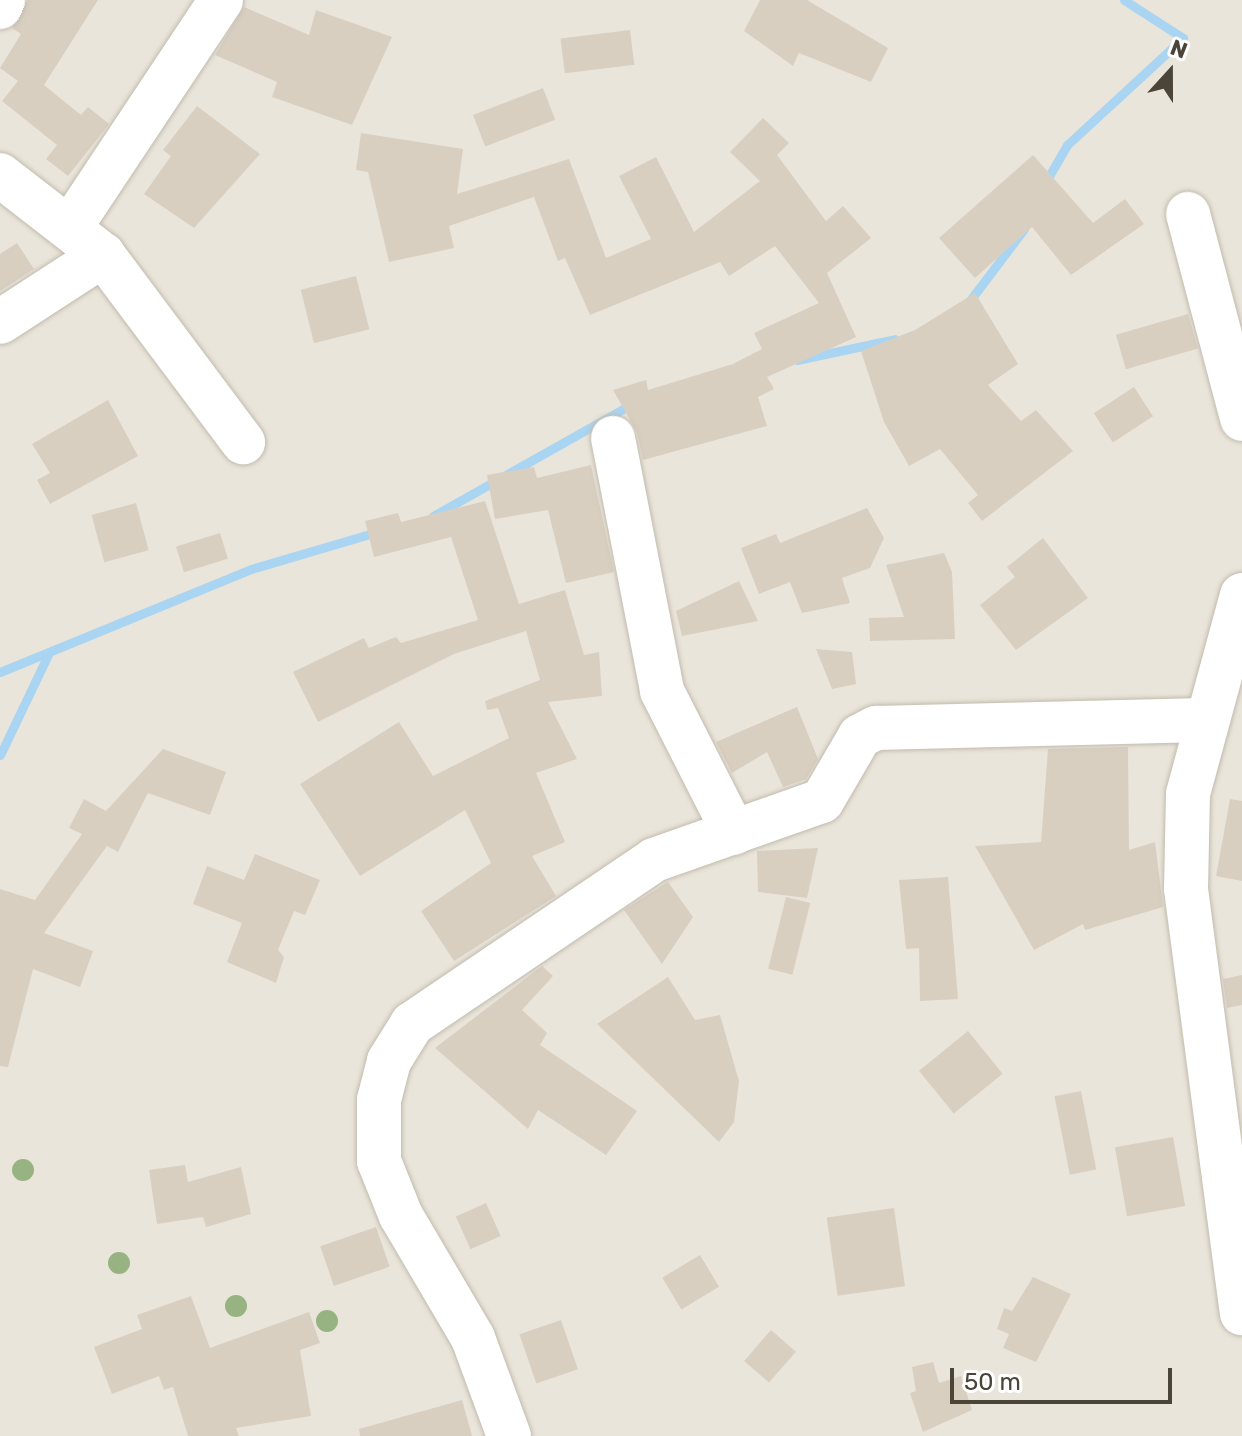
<!DOCTYPE html>
<style>
body{margin:0}
#map{position:relative;width:1242px;height:1436px;overflow:hidden;background:#f6f3ec;font-family:Rubik,sans-serif}
div>[style]{position:absolute}
.residential>*{inset:0;background:#eae5da;transform-origin:0 0}
.stream>*{height:9px;margin:-4.5px;padding:0 4.5px;transform-origin:4.5px;border-radius:4.5px;background:#a9d4f2}
.building>*{inset:0;background:#d8cfc1;transform-origin:0 0}
.roads{filter:drop-shadow(0 0 2px #c2bbae) drop-shadow(0 0 2px #c2bbae)}
.minor>*{height:44px;margin:-22px;padding:0 22px;transform-origin:22px;border-radius:22px;background:#fff}
.trees>*{width:22px;height:22px;margin:-11px;border-radius:50%;background:#97b381}
span{translate:-50% -50%;white-space:nowrap;text-align:center;line-height:1.15;-webkit-text-stroke:7px #fff;paint-order:stroke}
.north{position:absolute;left:1130px;top:32px;width:80px;height:80px;-webkit-text-stroke:6px #fff;paint-order:stroke;rotate:21deg;font-size:22px;font-weight:700;line-height:32px;text-align:center;color:#4b4439}
.north::after{content:'';display:block;margin:auto;width:28px;height:36px;background:#4b4439;clip-path:polygon(50% 0,100% 100%,50% 72%,0 100%)}
.scale{position:absolute;left:950px;top:1368px;width:222px;height:36px;box-sizing:border-box;border:4px solid #4b4439;border-top:0;padding-left:10px;font-size:24px;line-height:28px;white-space:nowrap;color:#4b4439;-webkit-text-stroke:6px #fff;paint-order:stroke}
</style>
<div id="map">
<div class="residential">
<i style="left:0;top:0;width:1242px;height:1436px"></i>
</div>
<div class="stream">
<i style="left:1045px;top:183px;width:44px;rotate:-59.9deg"></i>
<i style="left:1067px;top:145px;width:158px;rotate:-42.7deg"></i>
<i style="left:1183px;top:38px;width:70px;rotate:-147.2deg"></i>
<i style="left:968px;top:303px;width:93px;rotate:-52.9deg"></i>
<i style="left:797px;top:360px;width:100px;rotate:-12.1deg"></i>
<i style="left:433px;top:516px;width:228px;rotate:-29.4deg"></i>
<i style="left:0;top:672px;width:271px;rotate:-22.3deg"></i>
<i style="left:251px;top:569px;width:131px;rotate:-16.4deg"></i>
<i style="left:0;top:755px;width:111px;rotate:-64.4deg"></i>
</div>
<div class="building">
<i style="clip-path:polygon(28px 0,98px 0,44px 85px,81px 115px,88px 107px,109px 124px,68px 176px,46px 159px,57px 145px,2px 101px,18px 81px,0 68px,21px 34px,12px 28px)"></i>
<i style="clip-path:polygon(760px 0,807px 0,888px 48px,871px 82px,799px 53px,793px 66px,744px 31px)"></i>
<i style="clip-path:polygon(244px 7px,309px 35px,316px 10px,392px 37px,352px 125px,272px 97px,277px 82px,215px 55px)"></i>
<i style="left:630px;top:30px;width:35px;height:70px;rotate:83deg"></i>
<i style="left:543px;top:88px;width:34px;height:75px;rotate:69deg"></i>
<i style="clip-path:polygon(197px 106px,260px 154px,194px 228px,144px 194px,171px 156px,163px 150px)"></i>
<i style="clip-path:polygon(763px 118px,789px 143px,777px 155px,826px 221px,843px 206px,871px 238px,827px 273px,856px 337px,767px 377px,774px 389px,758px 397px,767px 426px,643px 460px,637px 432px,613px 390px,646px 380px,648px 390px,733px 364px,762px 349px,754px 333px,819px 303px,775px 246px,729px 276px,720px 262px,590px 315px,565px 258px,558px 261px,534px 197px,449px 226px,454px 248px,389px 262px,368px 172px,356px 170px,361px 133px,463px 149px,457px 194px,569px 159px,606px 258px,651px 239px,619px 176px,656px 157px,694px 232px,760px 181px,730px 152px)"></i>
<i style="clip-path:polygon(1033px 155px,1093px 223px,1125px 199px,1144px 224px,1071px 275px,1032px 227px,975px 278px,939px 238px)"></i>
<i style="clip-path:polygon(17px 243px,34px 269px,0 291px,0 254px)"></i>
<i style="left:356px;top:276px;width:55px;height:57px;rotate:76deg"></i>
<i style="clip-path:polygon(975px 293px,1018px 364px,988px 385px,1021px 421px,1036px 410px,1073px 451px,982px 521px,968px 503px,978px 495px,940px 449px,909px 466px,884px 422px,861px 351px,915px 330px)"></i>
<i style="left:1188px;top:314px;width:36px;height:75px;rotate:74deg"></i>
<i style="left:1134px;top:387px;width:35px;height:48px;rotate:57deg"></i>
<i style="clip-path:polygon(108px 400px,138px 456px,50px 504px,37px 480px,50px 473px,32px 444px)"></i>
<i style="clip-path:polygon(591px 465px,614px 572px,566px 583px,548px 510px,495px 519px,487px 475px,534px 467px,537px 478px)"></i>
<i style="clip-path:polygon(485px 501px,519px 604px,565px 590px,584px 655px,599px 652px,602px 696px,548px 702px,577px 759px,536px 773px,565px 842px,532px 856px,556px 896px,454px 961px,421px 911px,491px 863px,465px 810px,360px 876px,300px 784px,399px 722px,433px 776px,509px 738px,498px 708px,487px 710px,485px 701px,540px 680px,526px 631px,454px 654px,318px 722px,293px 672px,364px 638px,369px 648px,396px 637px,401px 643px,478px 620px,451px 537px,374px 557px,365px 521px,398px 513px,401px 522px)"></i>
<i style="left:136px;top:503px;width:49px;height:46px;rotate:75deg"></i>
<i style="clip-path:polygon(867px 508px,884px 538px,870px 568px,842px 578px,850px 603px,802px 613px,790px 582px,759px 594px,741px 548px,776px 534px,780px 543px)"></i>
<i style="left:220px;top:533px;width:27px;height:46px;rotate:73deg"></i>
<i style="clip-path:polygon(1043px 538px,1088px 598px,1016px 650px,980px 605px,1015px 577px,1007px 567px)"></i>
<i style="clip-path:polygon(944px 553px,952px 572px,955px 639px,870px 641px,869px 618px,904px 617px,886px 565px)"></i>
<i style="clip-path:polygon(739px 581px,758px 621px,682px 636px,676px 611px)"></i>
<i style="clip-path:polygon(816px 649px,852px 652px,856px 684px,832px 689px)"></i>
<i style="clip-path:polygon(797px 707px,818px 759px,806px 779px,783px 787px,767px 752px,732px 773px,716px 742px)"></i>
<i style="clip-path:polygon(1128px 747px,1129px 850px,1155px 842px,1163px 907px,1085px 930px,1083px 924px,1034px 950px,975px 846px,1041px 842px,1048px 749px)"></i>
<i style="clip-path:polygon(163px 749px,226px 772px,210px 815px,148px 793px,118px 852px,107px 846px,44px 933px,93px 951px,80px 987px,33px 969px,8px 1067px,0 1066px,0 889px,35px 900px,82px 834px,69px 828px,84px 799px,106px 811px)"></i>
<i style="clip-path:polygon(1230px 799px,1242px 801px,1242px 881px,1216px 876px)"></i>
<i style="clip-path:polygon(818px 848px,807px 898px,758px 892px,757px 851px)"></i>
<i style="clip-path:polygon(255px 854px,320px 880px,305px 915px,294px 911px,278px 950px,284px 957px,276px 983px,227px 962px,242px 923px,193px 904px,207px 866px,244px 880px)"></i>
<i style="clip-path:polygon(948px 877px,958px 999px,920px 1001px,919px 948px,906px 949px,899px 880px)"></i>
<i style="clip-path:polygon(668px 882px,693px 917px,662px 964px,624px 910px)"></i>
<i style="left:786px;top:897px;width:25px;height:74px;rotate:14deg"></i>
<i style="clip-path:polygon(542px 966px,553px 976px,522px 1010px,547px 1033px,540px 1045px,637px 1111px,606px 1155px,538px 1110px,528px 1129px,435px 1048px)"></i>
<i style="clip-path:polygon(1242px 975px,1242px 1005px,1227px 1008px,1223px 979px)"></i>
<i style="clip-path:polygon(668px 977px,695px 1020px,720px 1015px,739px 1081px,734px 1122px,719px 1142px,597px 1024px)"></i>
<i style="left:968px;top:1031px;width:55px;height:63px;rotate:51deg"></i>
<i style="left:1081px;top:1091px;width:80px;height:27px;rotate:79deg"></i>
<i style="left:1173px;top:1137px;width:70px;height:59px;rotate:80deg"></i>
<i style="clip-path:polygon(185px 1165px,188px 1182px,241px 1167px,251px 1214px,206px 1227px,203px 1217px,157px 1224px,149px 1170px)"></i>
<i style="left:486px;top:1203px;width:36px;height:33px;rotate:66deg"></i>
<i style="left:894px;top:1208px;width:79px;height:68px;rotate:82deg"></i>
<i style="left:376px;top:1227px;width:42px;height:59px;rotate:71deg"></i>
<i style="left:700px;top:1255px;width:37px;height:44px;rotate:59deg"></i>
<i style="clip-path:polygon(1033px 1277px,1071px 1294px,1036px 1362px,1003px 1348px,1009px 1334px,997px 1329px,1004px 1308px,1012px 1311px)"></i>
<i style="clip-path:polygon(191px 1296px,210px 1348px,309px 1312px,320px 1343px,300px 1350px,311px 1416px,236px 1428px,239px 1436px,188px 1436px,173px 1387px,164px 1390px,159px 1376px,112px 1394px,94px 1347px,142px 1329px,137px 1315px)"></i>
<i style="left:561px;top:1320px;width:52px;height:44px;rotate:71deg"></i>
<i style="left:771px;top:1330px;width:33px;height:41px;rotate:41deg"></i>
<i style="clip-path:polygon(933px 1362px,939px 1383px,961px 1376px,972px 1410px,923px 1432px,910px 1393px,916px 1391px,912px 1367px)"></i>
<i style="clip-path:polygon(462px 1400px,472px 1436px,360px 1436px,359px 1429px)"></i>
</div>
<div class="roads">
<div class="minor">
<i style="left:0;top:7px;width:8px;rotate:-67deg"></i>
<i style="left:0;top:175px;width:130px;rotate:37.8deg"></i>
<i style="left:103px;top:255px;width:234px;rotate:53.2deg"></i>
<i style="left:1188px;top:214px;width:212px;rotate:75.2deg"></i>
<i style="left:71px;top:226px;width:271px;rotate:-56.4deg"></i>
<i style="left:0;top:322px;width:123px;rotate:-33deg"></i>
<i style="left:613px;top:438px;width:258px;rotate:79deg"></i>
<i style="left:662px;top:691px;width:159px;rotate:63.1deg"></i>
<i style="left:1242px;top:595px;width:206px;rotate:105.2deg"></i>
<i style="left:1188px;top:794px;width:95px;rotate:91.2deg"></i>
<i style="left:1186px;top:889px;width:428px;rotate:82.5deg"></i>
<i style="left:509px;top:1436px;width:104px;rotate:-110.2deg"></i>
<i style="left:473px;top:1338px;width:142px;rotate:-120.5deg"></i>
<i style="left:401px;top:1216px;width:59px;rotate:-111.8deg"></i>
<i style="left:379px;top:1161px;width:61px;rotate:-90deg"></i>
<i style="left:379px;top:1100px;width:40px;rotate:-75.6deg"></i>
<i style="left:389px;top:1061px;width:44px;rotate:-58.1deg"></i>
<i style="left:412px;top:1024px;width:292px;rotate:-34.1deg"></i>
<i style="left:654px;top:860px;width:178px;rotate:-19.4deg"></i>
<i style="left:822px;top:801px;width:75px;rotate:-59.7deg"></i>
<i style="left:860px;top:736px;width:18px;rotate:-27deg"></i>
<i style="left:876px;top:728px;width:327px;rotate:-1.4deg"></i>
</div>
</div>
<div class="trees">
<i style="left:23px;top:1170px"></i>
<i style="left:119px;top:1263px"></i>
<i style="left:236px;top:1306px"></i>
<i style="left:327px;top:1321px"></i>
</div>
<div class="north">N</div>
<div class="scale">50 m</div>
</div>
